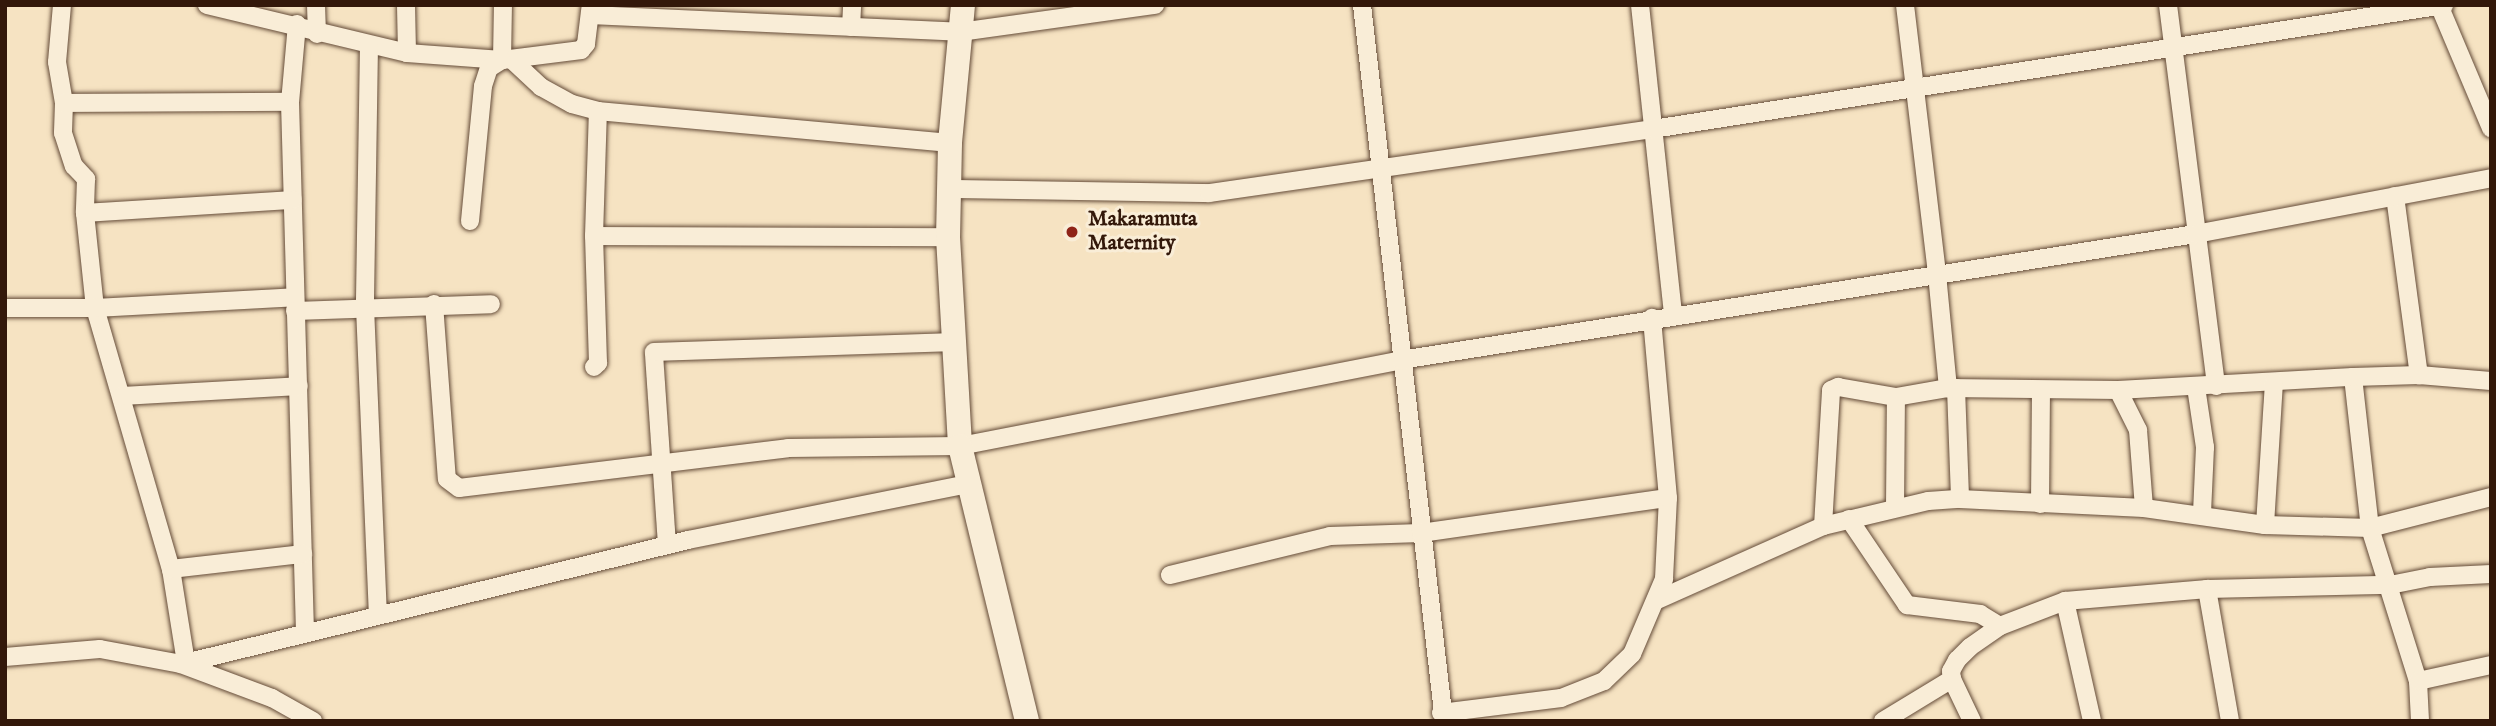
<!DOCTYPE html>
<style>
body{margin:0}
#map{position:relative;width:2496px;height:726px;overflow:hidden;background:#f6e3c2;font-family:"IM FELL English",serif}
div>[style]{position:absolute}
.roads{filter:drop-shadow(0 0 2px #644b38) drop-shadow(0 0 2px #644b38)}
.street>*{height:18px;margin:-9px;padding:0 9px;transform-origin:9px;border-radius:9px;background:#f9edd7}
.secondary>*{height:24px;margin:-12px;padding:0 12px;transform-origin:12px;border-radius:12px;background:#f9edd7}
.dots>*{width:19px;height:19px;translate:-50% -50%;box-sizing:border-box;border:4px solid #f9edd7;border-radius:50%}
span{translate:-50% -50%;white-space:nowrap;text-align:center;line-height:1.15;-webkit-text-stroke:6px #f9edd7;paint-order:stroke}
.poi-label{font-size:21px;color:#33180a;font-weight:700}
.left{translate:0 -50%;text-align:left}
.frame{position:absolute;inset:0;border:7px solid #33180a;pointer-events:none}
</style>
<div id="map">
<div class="roads">
<div class="street">
<i style="left:62px;top:5px;width:57px;rotate:95deg"></i>
<i style="left:57px;top:62px;width:42px;rotate:80.3deg"></i>
<i style="left:64px;top:103px;width:30px;rotate:92deg"></i>
<i style="left:63px;top:133px;width:35px;rotate:72deg"></i>
<i style="left:74px;top:166px;width:18px;rotate:47deg"></i>
<i style="left:86px;top:179px;width:34px;rotate:92deg"></i>
<i style="left:85px;top:213px;width:96px;rotate:84deg"></i>
<i style="left:95px;top:308px;width:272px;rotate:73.8deg"></i>
<i style="left:171px;top:569px;width:95px;rotate:80.9deg"></i>
<i style="left:207px;top:5px;width:206px;rotate:13.5deg"></i>
<i style="left:407px;top:53px;width:95px;rotate:4.2deg"></i>
<i style="left:502px;top:60px;width:80px;rotate:-7.2deg"></i>
<i style="left:581px;top:50px;width:8px;rotate:-50deg"></i>
<i style="left:586px;top:44px;width:39px;rotate:-83deg"></i>
<i style="left:316px;top:5px;width:29px;rotate:88deg"></i>
<i style="left:406px;top:5px;width:48px;rotate:88.8deg"></i>
<i style="left:1362px;top:5px;width:721px;rotate:83.47deg"></i>
<i style="left:1640px;top:5px;width:312px;rotate:83.9deg"></i>
<i style="left:1905px;top:5px;width:271px;rotate:83.2deg"></i>
<i style="left:1937px;top:274px;width:115px;rotate:84.5deg"></i>
<i style="left:2168px;top:5px;width:384px;rotate:82.8deg"></i>
<i style="left:2439px;top:5px;width:134px;rotate:67.1deg"></i>
<i style="left:590px;top:15px;width:370px;rotate:2.6deg"></i>
<i style="left:960px;top:32px;width:197px;rotate:-7.9deg"></i>
<i style="left:297px;top:24px;width:78px;rotate:95.1deg"></i>
<i style="left:290px;top:102px;width:531px;rotate:88.38deg"></i>
<i style="left:851px;top:27px;width:22px;rotate:-87deg"></i>
<i style="left:369px;top:45px;width:262px;rotate:90.9deg"></i>
<i style="left:365px;top:307px;width:308px;rotate:87.6deg"></i>
<i style="left:502px;top:60px;width:55px;rotate:-89deg"></i>
<i style="left:512px;top:60px;width:40px;rotate:43deg"></i>
<i style="left:541px;top:87px;width:35px;rotate:29deg"></i>
<i style="left:572px;top:104px;width:27px;rotate:15deg"></i>
<i style="left:598px;top:111px;width:353px;rotate:5.2deg"></i>
<i style="left:64px;top:103px;width:226px;rotate:-0.3deg"></i>
<i style="left:949px;top:189px;width:260px;rotate:0.9deg"></i>
<i style="left:1209px;top:193px;width:449px;rotate:-8.2deg"></i>
<i style="left:1653px;top:129px;width:801px;rotate:-8.91deg"></i>
<i style="left:2395px;top:196px;width:181px;rotate:82.4deg"></i>
<i style="left:85px;top:213px;width:208px;rotate:-3.6deg"></i>
<i style="left:470px;top:221px;width:136px;rotate:-84.5deg"></i>
<i style="left:483px;top:86px;width:19px;rotate:-72deg"></i>
<i style="left:489px;top:68px;width:15px;rotate:-32deg"></i>
<i style="left:594px;top:236px;width:354px;rotate:0.2deg"></i>
<i style="left:434px;top:304px;width:175px;rotate:85.8deg"></i>
<i style="left:447px;top:479px;width:15px;rotate:37deg"></i>
<i style="left:459px;top:488px;width:331px;rotate:-6.9deg"></i>
<i style="left:788px;top:448px;width:172px;rotate:-0.7deg"></i>
<i style="left:960px;top:446px;width:449px;rotate:-11deg"></i>
<i style="left:1401px;top:360px;width:805px;rotate:-9.01deg"></i>
<i style="left:2196px;top:234px;width:300px;rotate:-10.7deg"></i>
<i style="left:5px;top:308px;width:90px"></i>
<i style="left:95px;top:308px;width:200px;rotate:-3.1deg"></i>
<i style="left:295px;top:311px;width:196px;rotate:-2deg"></i>
<i style="left:594px;top:367px;width:6px;rotate:-45deg"></i>
<i style="left:598px;top:363px;width:127px;rotate:-91.8deg"></i>
<i style="left:594px;top:236px;width:125px;rotate:-88.2deg"></i>
<i style="left:2353px;top:377px;width:152px;rotate:83.6deg"></i>
<i style="left:2370px;top:528px;width:160px;rotate:72.6deg"></i>
<i style="left:2418px;top:681px;width:40px;rotate:87.1deg"></i>
<i style="left:2196px;top:387px;width:61px;rotate:81.5deg"></i>
<i style="left:2205px;top:447px;width:67px;rotate:92.6deg"></i>
<i style="left:1956px;top:388px;width:111px;rotate:87.9deg"></i>
<i style="left:2118px;top:390px;width:45px;rotate:63.4deg"></i>
<i style="left:2138px;top:430px;width:78px;rotate:85.6deg"></i>
<i style="left:122px;top:396px;width:177px;rotate:-3.2deg"></i>
<i style="left:2040px;top:504px;width:114px;rotate:-89.5deg"></i>
<i style="left:1895px;top:507px;width:110px;rotate:-89.5deg"></i>
<i style="left:1896px;top:397px;width:53px;rotate:-9.8deg"></i>
<i style="left:1948px;top:388px;width:170px;rotate:0.7deg"></i>
<i style="left:2118px;top:390px;width:235px;rotate:-3.2deg"></i>
<i style="left:2353px;top:377px;width:66px;rotate:-1.7deg"></i>
<i style="left:2419px;top:375px;width:72px;rotate:4.8deg"></i>
<i style="left:1849px;top:519px;width:104px;rotate:56deg"></i>
<i style="left:1907px;top:605px;width:74px;rotate:7deg"></i>
<i style="left:1980px;top:614px;width:23px;rotate:31deg"></i>
<i style="left:2265px;top:525px;width:143px;rotate:-86.4deg"></i>
<i style="left:1823px;top:526px;width:136px;rotate:-86.6deg"></i>
<i style="left:1831px;top:390px;width:8px;rotate:-23deg"></i>
<i style="left:1838px;top:387px;width:59px;rotate:9.8deg"></i>
<i style="left:667px;top:545px;width:193px;rotate:-93.9deg"></i>
<i style="left:654px;top:352px;width:300px;rotate:-1.9deg"></i>
<i style="left:171px;top:569px;width:133px;rotate:-6.5deg"></i>
<i style="left:1170px;top:575px;width:165px;rotate:-13.7deg"></i>
<i style="left:1330px;top:536px;width:91px;rotate:-1.9deg"></i>
<i style="left:1421px;top:533px;width:249px;rotate:-8.1deg"></i>
<i style="left:2207px;top:589px;width:134px;rotate:80.1deg"></i>
<i style="left:1657px;top:600px;width:182px;rotate:-24deg"></i>
<i style="left:1823px;top:526px;width:108px;rotate:-13.4deg"></i>
<i style="left:1928px;top:501px;width:32px;rotate:-4deg"></i>
<i style="left:1960px;top:499px;width:184px;rotate:2.8deg"></i>
<i style="left:2144px;top:508px;width:122px;rotate:8deg"></i>
<i style="left:2265px;top:525px;width:105px;rotate:1.6deg"></i>
<i style="left:2370px;top:528px;width:125px;rotate:-14.4deg"></i>
<i style="left:2065px;top:601px;width:123px;rotate:77.3deg"></i>
<i style="left:5px;top:657px;width:95px;rotate:-4.8deg"></i>
<i style="left:100px;top:649px;width:82px;rotate:10.5deg"></i>
<i style="left:181px;top:664px;width:522px;rotate:-13.74deg"></i>
<i style="left:688px;top:540px;width:286px;rotate:-11.3deg"></i>
<i style="left:181px;top:664px;width:97px;rotate:20.5deg"></i>
<i style="left:272px;top:698px;width:47px;rotate:29.3deg"></i>
<i style="left:2418px;top:681px;width:75px;rotate:-12.4deg"></i>
<i style="left:1441px;top:713px;width:121px;rotate:-7.1deg"></i>
<i style="left:1561px;top:698px;width:46px;rotate:-21.6deg"></i>
<i style="left:1604px;top:681px;width:39px;rotate:-44deg"></i>
<i style="left:1632px;top:654px;width:82px;rotate:-66.9deg"></i>
<i style="left:1664px;top:579px;width:81px;rotate:-87.2deg"></i>
<i style="left:1668px;top:498px;width:181px;rotate:-95.1deg"></i>
<i style="left:1883px;top:721px;width:81px;rotate:-31.3deg"></i>
<i style="left:1972px;top:721px;width:47px;rotate:-115.5deg"></i>
<i style="left:1952px;top:679px;width:8px;rotate:-97deg"></i>
<i style="left:1951px;top:671px;width:13px;rotate:-61deg"></i>
<i style="left:1957px;top:660px;width:18px;rotate:-45deg"></i>
<i style="left:1970px;top:647px;width:37px;rotate:-35deg"></i>
<i style="left:2000px;top:626px;width:70px;rotate:-21deg"></i>
<i style="left:2065px;top:601px;width:143px;rotate:-4.8deg"></i>
<i style="left:2207px;top:589px;width:183px;rotate:-1.3deg"></i>
<i style="left:2390px;top:585px;width:41px;rotate:-11.3deg"></i>
<i style="left:2430px;top:577px;width:61px;rotate:-2.8deg"></i>
</div>
<div class="secondary">
<i style="left:963px;top:5px;width:139px;rotate:95.4deg"></i>
<i style="left:950px;top:143px;width:94px;rotate:91.2deg"></i>
<i style="left:948px;top:237px;width:209px;rotate:86.7deg"></i>
<i style="left:960px;top:446px;width:283px;rotate:76.3deg"></i>
</div>
</div>
<div class="dots">
<i style="left:1072px;top:232px;background:#8f2418"></i>
</div>
<div class="poi-label">
<span class="left" style="left:1088px;top:232px">Makaramuta<br>Maternity</span>
</div>
<div class="frame"></div>
</div>
